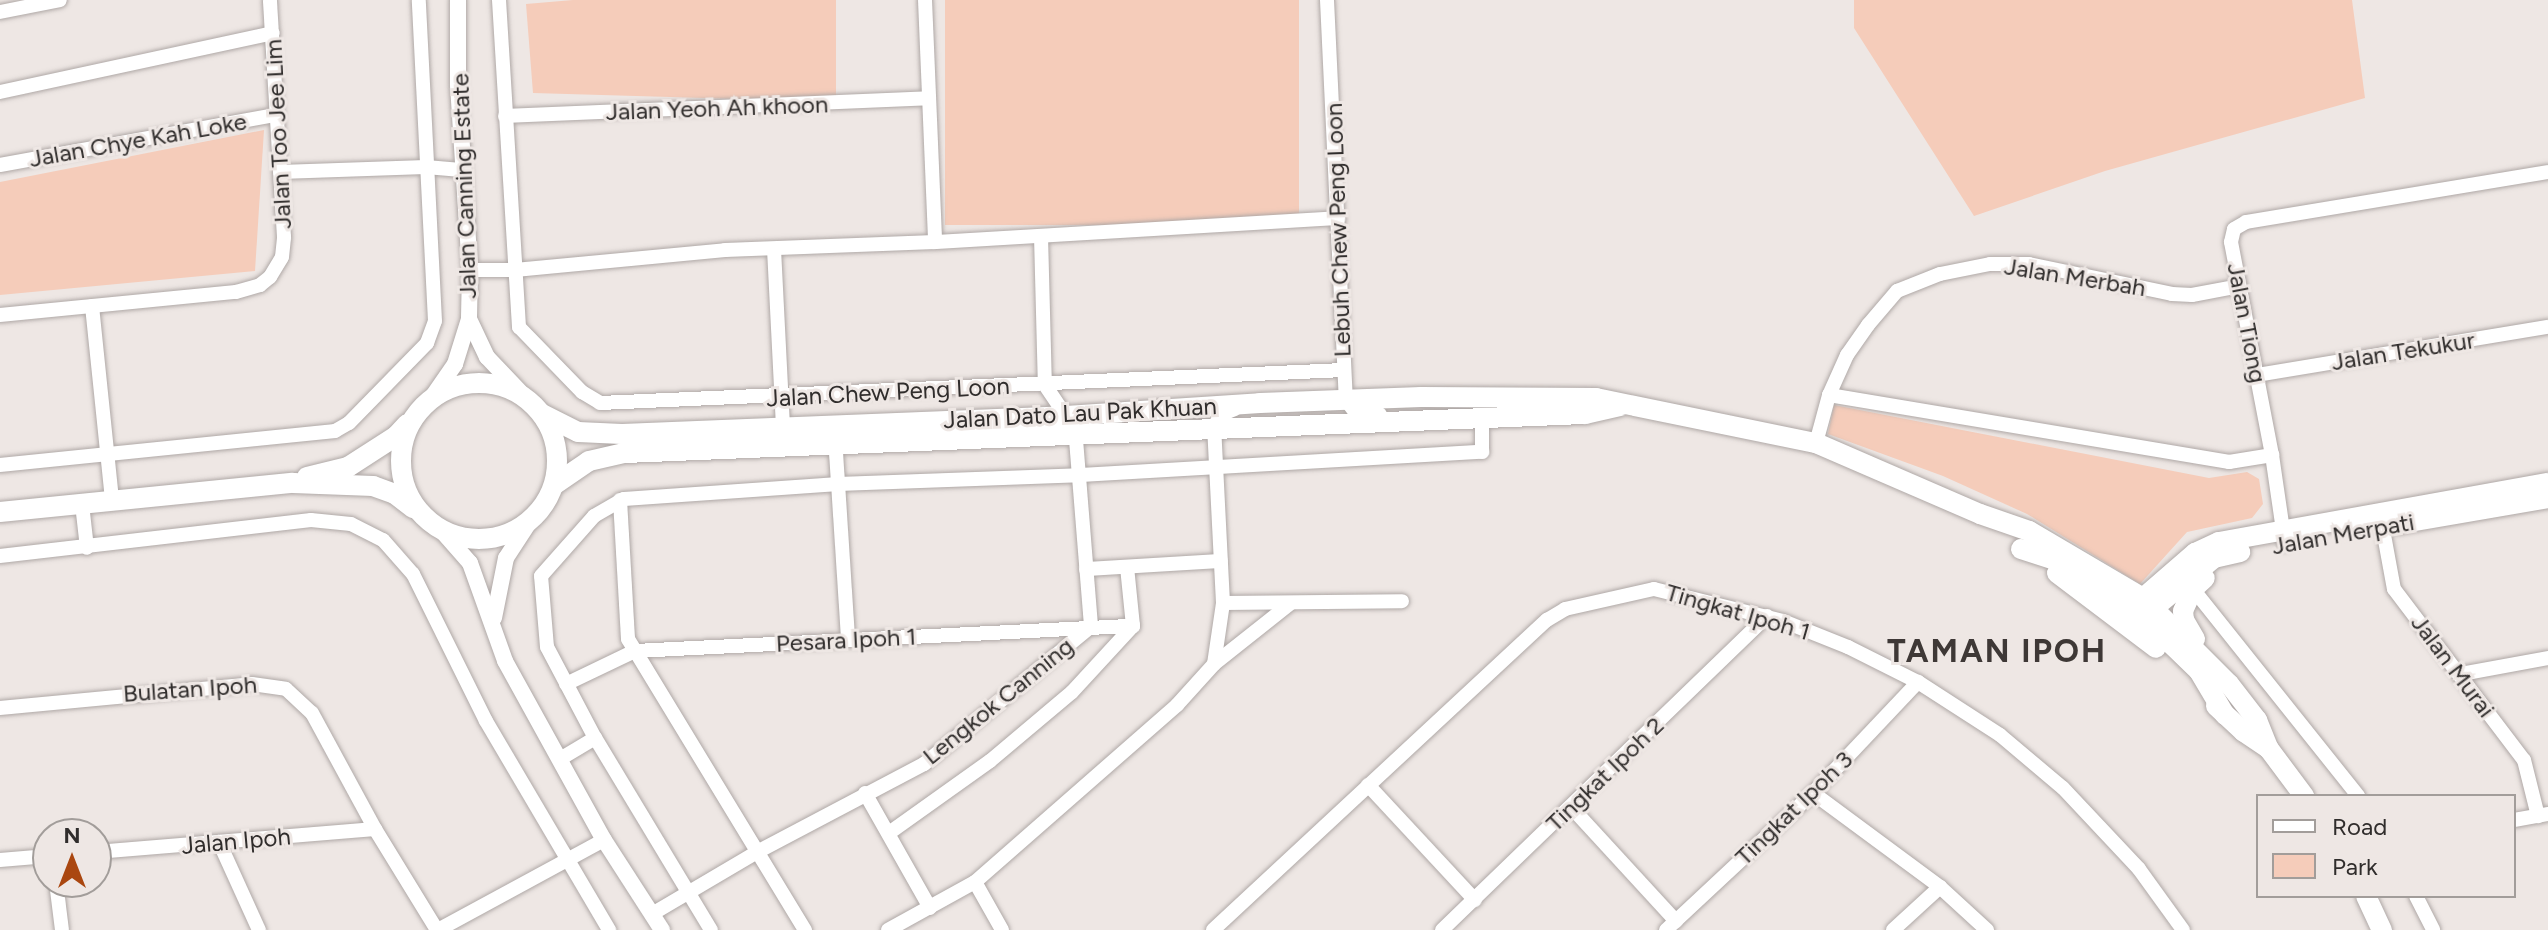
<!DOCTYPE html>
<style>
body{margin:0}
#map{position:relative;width:2548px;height:930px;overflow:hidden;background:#eee7e4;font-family:Figtree,sans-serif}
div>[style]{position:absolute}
.green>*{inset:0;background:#f5ccba;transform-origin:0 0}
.roads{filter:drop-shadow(0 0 2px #afa8a6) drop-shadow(0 0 2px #afa8a6)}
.minor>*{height:14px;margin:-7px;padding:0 7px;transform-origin:7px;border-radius:7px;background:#fff}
.tertiary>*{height:16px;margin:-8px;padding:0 8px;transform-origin:8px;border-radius:8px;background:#fff}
.secondary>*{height:20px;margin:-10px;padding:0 10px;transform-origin:10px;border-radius:10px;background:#fff}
.secondary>.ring{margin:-10px;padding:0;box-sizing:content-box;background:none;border:20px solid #fff;border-radius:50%}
span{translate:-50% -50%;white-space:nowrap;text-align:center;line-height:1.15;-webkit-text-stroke:6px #eee7e4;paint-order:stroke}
.street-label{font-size:24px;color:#302d2c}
.district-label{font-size:32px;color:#3e3836;font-weight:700;letter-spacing:2px}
.legend{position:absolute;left:2256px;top:794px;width:260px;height:104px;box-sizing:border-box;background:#eee7e4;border:2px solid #a29d9a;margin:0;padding:10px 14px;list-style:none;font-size:24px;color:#302d2c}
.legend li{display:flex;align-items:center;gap:16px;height:40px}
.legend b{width:40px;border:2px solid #a29d9a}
.north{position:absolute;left:32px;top:818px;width:80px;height:80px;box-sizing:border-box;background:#eee7e4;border:2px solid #a29d9a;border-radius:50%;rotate:0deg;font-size:22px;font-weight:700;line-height:32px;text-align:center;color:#302d2c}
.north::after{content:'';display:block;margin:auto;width:28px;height:36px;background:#aa4710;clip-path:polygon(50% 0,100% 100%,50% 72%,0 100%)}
</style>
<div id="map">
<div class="green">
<i style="clip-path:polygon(573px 0,836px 0,836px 102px,533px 93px,526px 4px)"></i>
<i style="left:945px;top:0;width:354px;height:225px"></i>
<i style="clip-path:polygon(1854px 0,2352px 0,2365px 98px,2105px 171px,1974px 216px,1854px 28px)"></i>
<i style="clip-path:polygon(264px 130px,255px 271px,0 295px,0 182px)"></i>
<i style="clip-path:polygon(1834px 405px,2209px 478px,2247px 472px,2259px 479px,2263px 504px,2252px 518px,2187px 532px,2140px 584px,2027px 514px,1943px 476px,1828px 434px)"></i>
</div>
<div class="roads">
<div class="minor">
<i style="left:499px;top:0;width:328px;rotate:86.5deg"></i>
<i style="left:519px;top:327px;width:91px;rotate:45.9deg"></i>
<i style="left:582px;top:392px;width:21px;rotate:31deg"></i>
<i style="left:600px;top:403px;width:745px;rotate:-2.54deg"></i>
<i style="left:925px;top:0;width:242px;rotate:87.6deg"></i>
<i style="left:1327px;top:0;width:400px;rotate:87.3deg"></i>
<i style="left:1346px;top:400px;width:15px;rotate:53deg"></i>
<i style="left:1355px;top:412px;width:25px;rotate:5deg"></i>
<i style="left:0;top:12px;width:61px;rotate:-11.3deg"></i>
<i style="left:0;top:92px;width:279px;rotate:-12.2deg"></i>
<i style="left:505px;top:116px;width:423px;rotate:-2.4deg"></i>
<i style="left:0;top:165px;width:280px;rotate:-10.3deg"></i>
<i style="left:280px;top:172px;width:146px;rotate:-2deg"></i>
<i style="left:426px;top:167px;width:38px;rotate:5deg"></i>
<i style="left:1041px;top:236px;width:149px;rotate:88.5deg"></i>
<i style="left:1045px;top:385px;width:37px;rotate:56deg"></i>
<i style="left:774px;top:249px;width:178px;rotate:87.1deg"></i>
<i style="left:783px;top:427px;width:9px;rotate:6deg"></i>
<i style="left:470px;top:270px;width:45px"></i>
<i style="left:515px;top:270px;width:211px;rotate:-5.4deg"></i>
<i style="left:725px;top:250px;width:210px;rotate:-2.2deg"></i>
<i style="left:935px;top:242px;width:404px;rotate:-3.4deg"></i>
<i style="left:92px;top:306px;width:196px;rotate:84.1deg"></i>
<i style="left:0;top:315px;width:237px;rotate:-5.6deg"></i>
<i style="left:236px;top:292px;width:25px;rotate:-16deg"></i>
<i style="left:260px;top:285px;width:13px;rotate:-39deg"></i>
<i style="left:270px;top:277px;width:23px;rotate:-59deg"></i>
<i style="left:282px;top:257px;width:20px;rotate:-84deg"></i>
<i style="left:284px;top:237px;width:237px;rotate:-93.4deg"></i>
<i style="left:2257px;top:375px;width:295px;rotate:-9.4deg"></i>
<i style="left:1829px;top:395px;width:406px;rotate:9.5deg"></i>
<i style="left:2229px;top:462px;width:44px;rotate:-9.2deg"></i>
<i style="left:1075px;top:427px;width:200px;rotate:85.4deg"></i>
<i style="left:835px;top:437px;width:202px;rotate:86.3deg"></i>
<i style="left:1816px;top:443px;width:50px;rotate:-74.8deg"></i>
<i style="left:1829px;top:395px;width:44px;rotate:-65.8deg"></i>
<i style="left:1847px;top:355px;width:37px;rotate:-55deg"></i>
<i style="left:1868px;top:325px;width:45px;rotate:-49.5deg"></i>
<i style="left:1897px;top:291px;width:46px;rotate:-21.6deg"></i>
<i style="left:1940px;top:274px;width:51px;rotate:-11.3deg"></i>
<i style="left:1990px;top:264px;width:39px"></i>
<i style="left:2029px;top:264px;width:146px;rotate:11.8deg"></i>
<i style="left:2172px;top:294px;width:20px;rotate:3deg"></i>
<i style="left:2192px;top:295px;width:48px;rotate:-10.8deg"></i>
<i style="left:0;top:465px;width:337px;rotate:-5.8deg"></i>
<i style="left:335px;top:431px;width:16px;rotate:-30deg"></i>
<i style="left:349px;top:423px;width:112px;rotate:-45.7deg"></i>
<i style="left:427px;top:343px;width:23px;rotate:-70deg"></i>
<i style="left:435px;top:321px;width:321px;rotate:-92.9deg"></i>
<i style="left:620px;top:500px;width:139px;rotate:86.7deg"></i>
<i style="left:628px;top:639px;width:341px;rotate:58.7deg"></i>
<i style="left:82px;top:504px;width:44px;rotate:83.5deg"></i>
<i style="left:2380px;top:513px;width:77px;rotate:79.6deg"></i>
<i style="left:2394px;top:589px;width:215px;rotate:52.8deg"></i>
<i style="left:2524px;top:760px;width:58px;rotate:76deg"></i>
<i style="left:2285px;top:544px;width:90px;rotate:-98.3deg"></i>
<i style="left:2272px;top:455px;width:217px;rotate:-100.9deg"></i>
<i style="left:2231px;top:242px;width:13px;rotate:-77deg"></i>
<i style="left:2234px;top:229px;width:14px;rotate:-30deg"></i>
<i style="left:2246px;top:222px;width:306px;rotate:-9.4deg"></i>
<i style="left:0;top:556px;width:313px;rotate:-6.6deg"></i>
<i style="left:311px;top:520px;width:40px;rotate:5.7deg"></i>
<i style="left:351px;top:524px;width:36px;rotate:27deg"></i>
<i style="left:383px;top:540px;width:45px;rotate:48.6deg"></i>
<i style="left:413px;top:574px;width:164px;rotate:63.6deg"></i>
<i style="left:486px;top:721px;width:243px;rotate:59.5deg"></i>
<i style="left:1086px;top:569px;width:135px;rotate:-3.4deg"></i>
<i style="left:2193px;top:589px;width:265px;rotate:51.4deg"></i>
<i style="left:1223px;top:603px;width:179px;rotate:-0.6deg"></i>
<i style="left:1214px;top:664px;width:98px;rotate:-38.4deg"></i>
<i style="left:2461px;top:674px;width:88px;rotate:-10.4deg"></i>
<i style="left:566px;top:684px;width:76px;rotate:-25.6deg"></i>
<i style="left:635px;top:651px;width:499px;rotate:-2.9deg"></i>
<i style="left:0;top:708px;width:253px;rotate:-5.4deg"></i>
<i style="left:252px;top:684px;width:34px;rotate:8deg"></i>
<i style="left:286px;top:689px;width:35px;rotate:43deg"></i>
<i style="left:312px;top:713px;width:132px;rotate:61.5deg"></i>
<i style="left:375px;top:829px;width:119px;rotate:58.5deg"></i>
<i style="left:560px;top:759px;width:41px;rotate:-31deg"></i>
<i style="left:1368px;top:785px;width:157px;rotate:47.1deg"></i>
<i style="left:865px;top:793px;width:132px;rotate:60.5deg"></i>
<i style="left:1813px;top:793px;width:158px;rotate:36.5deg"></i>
<i style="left:1940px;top:887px;width:64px;rotate:42.5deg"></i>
<i style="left:1571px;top:807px;width:155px;rotate:47.4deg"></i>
<i style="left:2514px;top:820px;width:35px;rotate:-10deg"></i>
<i style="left:889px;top:833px;width:124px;rotate:-35.5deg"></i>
<i style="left:990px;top:761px;width:107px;rotate:-40.1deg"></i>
<i style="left:1072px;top:692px;width:90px;rotate:-47.3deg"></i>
<i style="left:1133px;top:626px;width:59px;rotate:-95.8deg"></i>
<i style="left:219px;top:842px;width:97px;rotate:65.6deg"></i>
<i style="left:96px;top:852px;width:280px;rotate:-4.7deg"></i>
<i style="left:0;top:860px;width:48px;rotate:-4.8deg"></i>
<i style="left:56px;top:882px;width:48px;rotate:82.9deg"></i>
<i style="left:975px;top:882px;width:55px;rotate:60.6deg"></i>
<i style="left:2416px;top:896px;width:38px;rotate:63deg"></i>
<i style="left:652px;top:914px;width:124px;rotate:-30.5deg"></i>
<i style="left:759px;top:851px;width:187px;rotate:-27.8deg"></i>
<i style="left:924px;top:764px;width:215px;rotate:-39.5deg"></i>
<i style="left:438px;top:930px;width:189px;rotate:-28.5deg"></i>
<i style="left:711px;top:930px;width:224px;rotate:-121.1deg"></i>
<i style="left:595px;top:738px;width:103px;rotate:-117.8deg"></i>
<i style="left:547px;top:647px;width:71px;rotate:-94.8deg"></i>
<i style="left:541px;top:576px;width:80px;rotate:-48.5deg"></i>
<i style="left:594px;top:516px;width:34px;rotate:-30deg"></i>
<i style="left:624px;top:499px;width:215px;rotate:-4deg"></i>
<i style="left:838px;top:484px;width:241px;rotate:-2.1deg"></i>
<i style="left:1079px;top:475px;width:404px;rotate:-3.3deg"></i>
<i style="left:1482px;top:452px;width:35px;rotate:-90deg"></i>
<i style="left:888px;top:930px;width:99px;rotate:-28.9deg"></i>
<i style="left:975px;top:882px;width:269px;rotate:-41.2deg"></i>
<i style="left:1177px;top:705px;width:55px;rotate:-47.9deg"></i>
<i style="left:1214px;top:664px;width:62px;rotate:-81.6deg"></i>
<i style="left:1223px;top:603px;width:175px;rotate:-92.9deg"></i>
<i style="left:1214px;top:428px;width:14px;rotate:-65deg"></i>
<i style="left:1220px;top:415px;width:16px;rotate:-22deg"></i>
<i style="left:1213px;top:930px;width:456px;rotate:-42.9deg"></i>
<i style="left:1547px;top:620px;width:21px;rotate:-31deg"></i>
<i style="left:1565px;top:609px;width:91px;rotate:-12.7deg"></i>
<i style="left:1654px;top:589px;width:133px;rotate:13.9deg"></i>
<i style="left:1783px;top:621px;width:70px;rotate:21.8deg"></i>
<i style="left:1848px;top:647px;width:78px;rotate:26.6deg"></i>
<i style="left:1918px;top:682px;width:98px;rotate:32.9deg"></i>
<i style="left:2000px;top:735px;width:82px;rotate:40.1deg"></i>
<i style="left:2063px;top:788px;width:111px;rotate:46.8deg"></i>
<i style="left:2139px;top:869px;width:75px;rotate:54.2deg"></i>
<i style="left:1442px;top:930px;width:452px;rotate:-44deg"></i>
<i style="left:1666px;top:930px;width:201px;rotate:-43deg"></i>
<i style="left:1813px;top:793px;width:153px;rotate:-46.6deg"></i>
<i style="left:1893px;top:930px;width:64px;rotate:-42.5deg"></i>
</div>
<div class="tertiary">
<i style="left:458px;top:0;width:85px;rotate:90deg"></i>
<i style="left:458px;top:85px;width:185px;rotate:86.3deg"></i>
<i style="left:470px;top:270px;width:49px;rotate:91.2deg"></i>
<i style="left:469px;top:319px;width:42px;rotate:64.7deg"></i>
<i style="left:487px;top:357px;width:58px;rotate:46.4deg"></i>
<i style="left:430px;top:400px;width:44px;rotate:-55.2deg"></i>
<i style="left:455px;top:364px;width:47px;rotate:-72.7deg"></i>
<i style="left:441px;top:530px;width:44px;rotate:48.7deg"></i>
<i style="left:470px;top:563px;width:104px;rotate:70.3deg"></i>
<i style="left:505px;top:661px;width:205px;rotate:61.1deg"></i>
<i style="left:604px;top:840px;width:107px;rotate:57.2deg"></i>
<i style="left:494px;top:618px;width:61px;rotate:-78.7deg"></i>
<i style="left:506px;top:558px;width:44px;rotate:-57deg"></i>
</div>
<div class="secondary">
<i class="ring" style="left:401px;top:383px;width:136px;height:136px"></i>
<i style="left:542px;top:414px;width:40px;rotate:26.6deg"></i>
<i style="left:578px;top:432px;width:44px;rotate:2.6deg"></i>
<i style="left:622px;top:434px;width:444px;rotate:-2.3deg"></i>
<i style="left:1066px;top:416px;width:194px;rotate:-3.8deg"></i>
<i style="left:1260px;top:403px;width:161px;rotate:-2.1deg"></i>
<i style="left:1421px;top:397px;width:175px;rotate:0.3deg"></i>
<i style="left:1596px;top:398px;width:225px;rotate:11.6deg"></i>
<i style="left:1816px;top:443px;width:179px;rotate:23.4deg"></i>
<i style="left:1980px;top:514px;width:52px;rotate:19.1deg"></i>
<i style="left:2029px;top:531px;width:132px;rotate:30.4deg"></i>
<i style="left:2143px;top:598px;width:122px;rotate:45deg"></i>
<i style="left:2229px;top:684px;width:46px;rotate:52.1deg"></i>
<i style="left:2257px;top:720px;width:31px;rotate:68deg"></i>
<i style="left:2269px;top:749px;width:59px;rotate:53.3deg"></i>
<i style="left:307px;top:477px;width:42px;rotate:-13.7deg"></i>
<i style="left:348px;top:467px;width:57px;rotate:-32.9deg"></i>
<i style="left:396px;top:436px;width:16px;rotate:-47deg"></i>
<i style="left:554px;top:485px;width:42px;rotate:-34.4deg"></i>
<i style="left:589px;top:461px;width:37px;rotate:-13deg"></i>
<i style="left:625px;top:453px;width:961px;rotate:-2.33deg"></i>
<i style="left:1585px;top:414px;width:36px;rotate:-13deg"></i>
<i style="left:0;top:512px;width:294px;rotate:-5.7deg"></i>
<i style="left:293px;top:483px;width:80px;rotate:2.1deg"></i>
<i style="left:373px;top:486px;width:23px;rotate:20deg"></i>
<i style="left:395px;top:494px;width:23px;rotate:38deg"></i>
<i style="left:2398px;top:524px;width:152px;rotate:-9.8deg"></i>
<i style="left:2021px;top:549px;width:39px;rotate:18deg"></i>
<i style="left:2058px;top:561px;width:95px;rotate:32.5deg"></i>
<i style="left:2138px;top:612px;width:18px;rotate:-16deg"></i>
<i style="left:2155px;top:607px;width:77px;rotate:-39.7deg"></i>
<i style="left:2214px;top:558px;width:27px;rotate:-13deg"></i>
<i style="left:2057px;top:573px;width:124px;rotate:37.1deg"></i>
<i style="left:2195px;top:639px;width:22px;rotate:-120deg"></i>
<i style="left:2184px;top:620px;width:9px;rotate:-96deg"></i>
<i style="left:2183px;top:611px;width:24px;rotate:-66deg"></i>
<i style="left:2193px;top:589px;width:16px;rotate:-43deg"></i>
<i style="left:2216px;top:706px;width:38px;rotate:43deg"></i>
<i style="left:2244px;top:732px;width:30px;rotate:34deg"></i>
<i style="left:2225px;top:715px;width:51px;rotate:-120.6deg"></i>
<i style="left:2199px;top:671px;width:78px;rotate:-136deg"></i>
<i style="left:2143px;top:617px;width:19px;rotate:-90deg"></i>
<i style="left:2143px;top:598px;width:69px;rotate:-40.9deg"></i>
<i style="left:2195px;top:553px;width:26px;rotate:-25deg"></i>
<i style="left:2219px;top:542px;width:334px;rotate:-10.2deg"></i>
<i style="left:2366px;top:896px;width:38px;rotate:65deg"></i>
</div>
</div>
<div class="street-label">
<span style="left:717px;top:108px;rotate:-2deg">Jalan Yeoh Ah khoon</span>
<span style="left:278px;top:134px;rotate:-93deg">Jalan Too Jee Lim</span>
<span style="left:138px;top:140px;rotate:-10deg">Jalan Chye Kah Loke</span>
<span style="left:464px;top:186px;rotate:-92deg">Jalan Canning Estate</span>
<span style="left:1338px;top:230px;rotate:-92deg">Lebuh Chew Peng Loon</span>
<span style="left:2075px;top:277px;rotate:9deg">Jalan Merbah</span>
<span style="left:2247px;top:323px;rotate:79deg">Jalan Tiong</span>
<span style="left:2403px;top:351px;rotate:-9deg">Jalan Tekukur</span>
<span style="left:888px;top:392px;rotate:-3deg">Jalan Chew Peng Loon</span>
<span style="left:1080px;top:413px;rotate:-3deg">Jalan Dato Lau Pak Khuan</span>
<span style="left:2343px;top:534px;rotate:-10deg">Jalan Merpati</span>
<span style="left:1738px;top:612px;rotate:16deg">Tingkat Ipoh 1</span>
<span style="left:846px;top:640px;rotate:-3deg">Pesara Ipoh 1</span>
<span style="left:2453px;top:666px;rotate:53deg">Jalan Murai</span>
<span style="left:190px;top:689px;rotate:-4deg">Bulatan Ipoh</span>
<span style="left:998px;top:701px;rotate:-39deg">Lengkok Canning</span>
<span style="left:1605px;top:774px;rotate:-44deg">Tingkat Ipoh 2</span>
<span style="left:1794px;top:808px;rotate:-44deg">Tingkat Ipoh 3</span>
<span style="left:236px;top:841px;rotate:-5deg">Jalan Ipoh</span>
</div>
<div class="district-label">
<span style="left:1997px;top:651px">TAMAN IPOH</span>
</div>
<ul class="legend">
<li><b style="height:10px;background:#fff"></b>Road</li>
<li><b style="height:22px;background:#f5ccba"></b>Park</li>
</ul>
<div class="north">N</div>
</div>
